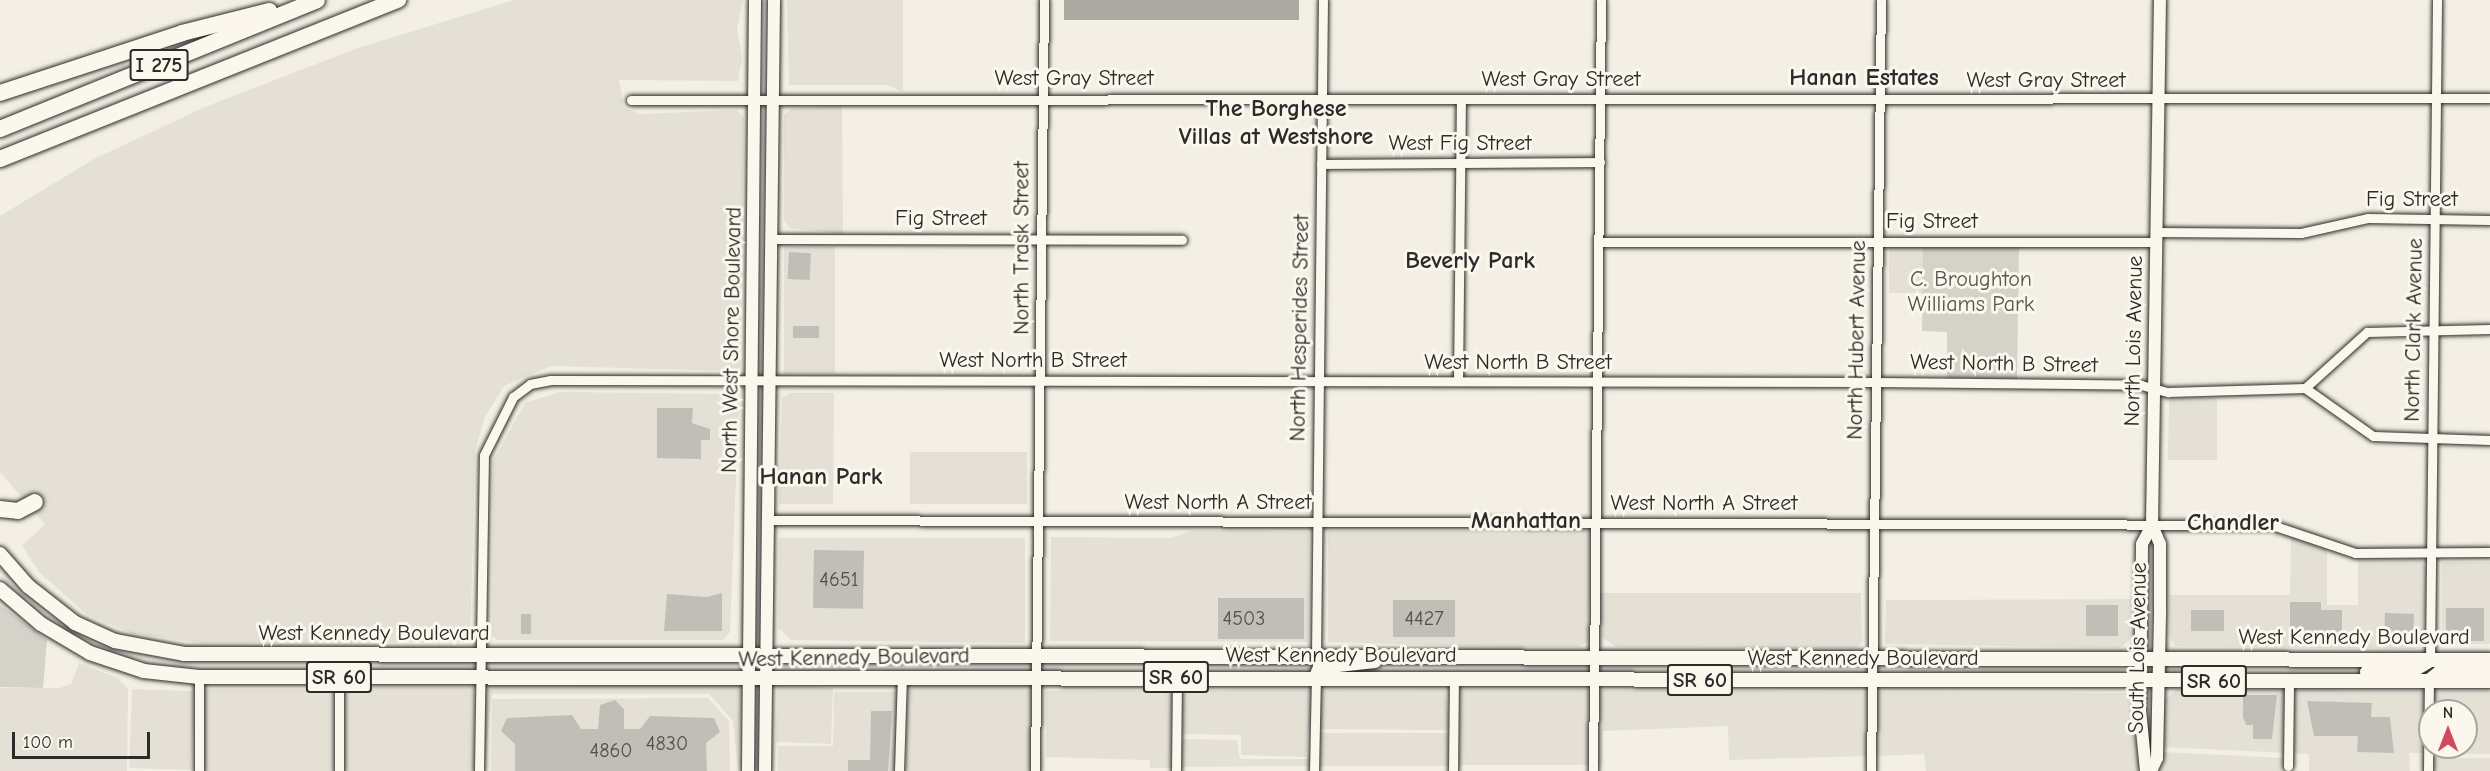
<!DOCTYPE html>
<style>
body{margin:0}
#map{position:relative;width:2490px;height:771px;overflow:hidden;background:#f3efe4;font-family:"Comic Neue",sans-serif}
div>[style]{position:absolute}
.built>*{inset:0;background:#e4e0d6;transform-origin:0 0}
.green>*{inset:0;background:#d5d2c9}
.water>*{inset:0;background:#aca9a2;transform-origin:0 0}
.building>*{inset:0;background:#c0beb6;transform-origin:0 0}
.roads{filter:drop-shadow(0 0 2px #2b2b2b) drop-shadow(0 0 2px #2b2b2b)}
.street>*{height:9px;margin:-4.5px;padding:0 4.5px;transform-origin:4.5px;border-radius:4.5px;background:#fbf7ec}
.secondary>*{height:12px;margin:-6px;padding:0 6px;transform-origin:6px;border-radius:6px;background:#fbf7ec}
.primary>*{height:14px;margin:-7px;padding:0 7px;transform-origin:7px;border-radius:7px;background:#fbf7ec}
.highway>*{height:16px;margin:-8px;padding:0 8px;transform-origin:8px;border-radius:8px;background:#fbf7ec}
span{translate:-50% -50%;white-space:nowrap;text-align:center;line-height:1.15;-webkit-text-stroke:6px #fbf7ec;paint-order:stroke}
.number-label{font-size:20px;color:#50504e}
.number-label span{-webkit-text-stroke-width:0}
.shield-label span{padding:2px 4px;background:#fbf7ec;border:2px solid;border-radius:4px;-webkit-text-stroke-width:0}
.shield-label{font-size:21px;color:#2b2b2b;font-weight:700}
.street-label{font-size:22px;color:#2b2b2b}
.park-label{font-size:22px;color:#565552}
.neighbourhood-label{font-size:24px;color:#2b2b2b;font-weight:700}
.north{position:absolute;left:2418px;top:699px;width:60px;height:60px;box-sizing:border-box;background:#fbf7ec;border:2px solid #a8a59f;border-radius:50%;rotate:0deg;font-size:16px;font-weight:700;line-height:24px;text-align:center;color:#2b2b2b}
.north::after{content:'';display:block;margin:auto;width:21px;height:27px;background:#d1495b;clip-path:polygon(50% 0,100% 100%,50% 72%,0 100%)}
.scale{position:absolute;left:12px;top:732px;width:138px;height:27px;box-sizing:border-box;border:3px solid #2b2b2b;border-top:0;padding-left:8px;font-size:18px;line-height:21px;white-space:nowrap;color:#2b2b2b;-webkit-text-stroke:4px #fbf7ec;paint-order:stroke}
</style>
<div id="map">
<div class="built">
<i style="clip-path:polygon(514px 0,743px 0,737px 29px,742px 58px,738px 81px,619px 80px,624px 108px,641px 114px,736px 110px,744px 118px,740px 367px,734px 371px,551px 366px,504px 386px,484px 419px,475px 452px,470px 642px,201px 643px,131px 633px,86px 614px,39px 572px,22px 546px,45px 524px,0 472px,0 216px,94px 159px,205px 107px,358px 48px)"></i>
<i style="clip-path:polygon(787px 0,903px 0,903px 92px,888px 85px,789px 85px)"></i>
<i style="clip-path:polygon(842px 106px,843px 234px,789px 228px,784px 220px,784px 115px,791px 109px)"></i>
<i style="left:1889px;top:245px;width:34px;height:48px"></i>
<i style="left:835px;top:247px;width:127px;height:51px;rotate:90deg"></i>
<i style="clip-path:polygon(560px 392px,731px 394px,739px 403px,730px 632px,723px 640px,498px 640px,492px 636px,493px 461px,525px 403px)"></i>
<i style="clip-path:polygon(790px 393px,834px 393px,833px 504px,779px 504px,782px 398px)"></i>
<i style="clip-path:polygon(2179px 398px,2217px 398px,2217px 460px,2168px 460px,2169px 401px)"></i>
<i style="left:910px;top:452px;width:117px;height:52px"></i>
<i style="clip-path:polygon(1193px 530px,1309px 532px,1308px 642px,1050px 641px,1051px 537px,1171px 538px)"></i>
<i style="clip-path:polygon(1328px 531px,1590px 531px,1588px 641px,1579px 647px,1497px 647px,1328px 642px)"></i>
<i style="clip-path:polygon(2291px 533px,2327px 549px,2327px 605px,2358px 605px,2358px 559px,2421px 559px,2426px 569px,2424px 644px,2416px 649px,2175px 646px,2170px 636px,2169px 595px,2290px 595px)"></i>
<i style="clip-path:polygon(779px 538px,1025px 538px,1025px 643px,791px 640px,778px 628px)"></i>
<i style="left:2442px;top:562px;width:48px;height:82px"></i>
<i style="clip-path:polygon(1600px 593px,1861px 593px,1862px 642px,1857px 648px,1617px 647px,1601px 637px)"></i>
<i style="clip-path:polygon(2131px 599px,2130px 639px,2120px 648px,1885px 644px,1886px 600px)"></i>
<i style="clip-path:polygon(79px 663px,118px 678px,128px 689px,127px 771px,0 771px,0 688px,60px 688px,71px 684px)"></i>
<i style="clip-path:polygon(741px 685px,738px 771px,733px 721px,709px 694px,492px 694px,484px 771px,483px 686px)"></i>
<i style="left:906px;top:685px;width:125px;height:86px"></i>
<i style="left:778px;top:686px;width:55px;height:56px;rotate:2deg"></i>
<i style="left:474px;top:687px;width:84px;height:130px;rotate:90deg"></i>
<i style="left:132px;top:689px;width:62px;height:79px;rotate:2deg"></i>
<i style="left:334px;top:689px;width:82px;height:130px;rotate:90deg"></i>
<i style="clip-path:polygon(1445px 689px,1450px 730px,1308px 729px,1306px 757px,1241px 755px,1241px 735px,1173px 734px,1172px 768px,1150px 768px,1150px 760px,1046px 757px,1046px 691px)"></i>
<i style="left:1459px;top:689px;width:129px;height:76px"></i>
<i style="clip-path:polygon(evenodd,2177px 689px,2490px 691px,2490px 754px,2409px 753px,2410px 771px,2309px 771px,2309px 754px,2162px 747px,2164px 701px,2177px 689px,2430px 711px,2466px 711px,2466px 747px,2430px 747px,2430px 711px)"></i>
<i style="clip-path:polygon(1598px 690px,1867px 692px,1866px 756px,1729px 760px,1728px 726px,1603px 731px,1603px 764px,1598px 764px)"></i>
<i style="clip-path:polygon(834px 692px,899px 692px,896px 771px,778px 771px,778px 746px,833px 746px)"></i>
<i style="clip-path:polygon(1876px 692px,2135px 693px,2140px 771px,1926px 771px,1924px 754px,1876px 756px)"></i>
<i style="clip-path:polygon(708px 698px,729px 721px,730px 771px,491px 771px,492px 699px)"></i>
<i style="left:1320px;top:733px;width:129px;height:33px"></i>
<i style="clip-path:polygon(1181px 739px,1237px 740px,1240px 759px,1310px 759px,1309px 766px,1181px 767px)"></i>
<i style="clip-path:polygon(2162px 752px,2283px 758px,2283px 771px,2291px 771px,2157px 771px)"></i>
<i style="left:2433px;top:758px;width:57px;height:13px"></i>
</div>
<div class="green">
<i style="clip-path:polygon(1923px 245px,2019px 246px,2017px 379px,1947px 378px,1947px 332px,1922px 331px)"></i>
<i style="clip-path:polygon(0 605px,47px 640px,43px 688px,0 687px)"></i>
</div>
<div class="water">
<i style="left:1064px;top:0;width:235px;height:20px"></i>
</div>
<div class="building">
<i style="left:789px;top:252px;width:22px;height:27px;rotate:3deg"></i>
<i style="left:793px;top:326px;width:26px;height:12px"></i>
<i style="clip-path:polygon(657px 408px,693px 408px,692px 423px,710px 429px,710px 440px,701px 440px,701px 459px,657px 458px)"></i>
<i style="left:814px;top:550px;width:50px;height:58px;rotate:1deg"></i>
<i style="clip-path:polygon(722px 593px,722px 631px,664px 631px,667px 594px,707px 597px)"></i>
<i style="left:1218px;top:598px;width:86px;height:41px"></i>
<i style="left:1393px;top:600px;width:62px;height:37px"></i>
<i style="clip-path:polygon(2290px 602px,2321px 602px,2321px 610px,2342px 610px,2342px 636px,2290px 634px)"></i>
<i style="left:2086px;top:605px;width:32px;height:31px"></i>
<i style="left:2446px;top:608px;width:38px;height:33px"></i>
<i style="left:2191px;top:610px;width:33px;height:21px"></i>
<i style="left:2385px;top:613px;width:29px;height:20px;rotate:2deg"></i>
<i style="left:521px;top:614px;width:10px;height:20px"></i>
<i style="clip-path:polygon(2243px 695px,2277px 695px,2272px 739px,2253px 739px,2253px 725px,2246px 725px,2243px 717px)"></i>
<i style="clip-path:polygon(615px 700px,624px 709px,624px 729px,640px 729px,650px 716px,714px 718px,720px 732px,706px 743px,707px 771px,515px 771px,515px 744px,501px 731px,507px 718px,572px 715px,581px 729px,598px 729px,600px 705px)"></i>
<i style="clip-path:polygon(2307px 701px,2372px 703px,2371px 717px,2390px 717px,2394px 753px,2357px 752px,2358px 736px,2314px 736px)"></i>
<i style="clip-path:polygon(871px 711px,892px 711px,888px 771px,848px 771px,848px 760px,870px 760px)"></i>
</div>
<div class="roads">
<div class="street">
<i style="left:631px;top:100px;width:1859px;rotate:-0.06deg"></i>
<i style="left:1321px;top:164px;width:279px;rotate:-0.4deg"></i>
<i style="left:2156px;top:232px;width:145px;rotate:0.4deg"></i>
<i style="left:2301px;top:233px;width:69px;rotate:-12.6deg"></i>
<i style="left:2368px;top:218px;width:122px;rotate:0.9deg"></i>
<i style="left:772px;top:239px;width:410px;rotate:0.1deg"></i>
<i style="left:1599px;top:242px;width:557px"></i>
<i style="left:1458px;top:381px;width:282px;rotate:-89.4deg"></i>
<i style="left:2305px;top:388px;width:84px;rotate:-42.1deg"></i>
<i style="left:2367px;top:332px;width:123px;rotate:-1.4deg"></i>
<i style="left:768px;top:520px;width:1504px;rotate:0.19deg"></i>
<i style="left:2272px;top:525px;width:88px;rotate:18.6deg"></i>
<i style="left:2355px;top:553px;width:135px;rotate:-0.4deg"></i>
<i style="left:1316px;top:656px;width:656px;rotate:-89.39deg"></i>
<i style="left:2430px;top:660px;width:660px;rotate:-89.39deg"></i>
<i style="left:339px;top:677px;width:94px;rotate:90deg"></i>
<i style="left:2288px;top:766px;width:85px;rotate:-89.3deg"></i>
<i style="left:199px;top:771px;width:94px;rotate:-90deg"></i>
<i style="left:479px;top:771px;width:316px;rotate:-89.1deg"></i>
<i style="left:484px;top:455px;width:65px;rotate:-63.4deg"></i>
<i style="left:513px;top:397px;width:21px;rotate:-37deg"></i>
<i style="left:530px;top:384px;width:21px;rotate:-11deg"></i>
<i style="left:551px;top:380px;width:1325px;rotate:0.09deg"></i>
<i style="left:1876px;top:382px;width:265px;rotate:0.6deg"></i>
<i style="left:2141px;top:385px;width:28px;rotate:15deg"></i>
<i style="left:2168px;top:392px;width:137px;rotate:-1.7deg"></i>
<i style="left:2305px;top:388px;width:83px;rotate:35.2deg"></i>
<i style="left:2373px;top:436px;width:117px;rotate:2deg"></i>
<i style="left:899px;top:771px;width:93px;rotate:-88.2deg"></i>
<i style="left:1035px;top:771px;width:771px;rotate:-89.33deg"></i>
<i style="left:1176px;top:771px;width:94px;rotate:-89.4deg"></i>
<i style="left:1314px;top:771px;width:94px;rotate:-88.8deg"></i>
<i style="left:1453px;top:771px;width:94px;rotate:-89.4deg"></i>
<i style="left:1593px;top:771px;width:771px;rotate:-89.41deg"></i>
<i style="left:1871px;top:771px;width:771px;rotate:-89.26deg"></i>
<i style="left:2428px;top:771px;width:90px;rotate:-89.4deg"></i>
</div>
<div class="secondary">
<i style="left:748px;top:771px;width:771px;rotate:-89.48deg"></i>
<i style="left:765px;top:771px;width:771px;rotate:-89.33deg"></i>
<i style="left:2146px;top:771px;width:61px;rotate:-95.6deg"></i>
<i style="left:2140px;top:710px;width:166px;rotate:-89.3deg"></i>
<i style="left:2142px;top:544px;width:21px;rotate:-62deg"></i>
<i style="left:2152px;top:525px;width:525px;rotate:-89.13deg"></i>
<i style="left:2151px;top:771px;width:14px;rotate:-65deg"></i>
<i style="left:2157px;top:758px;width:148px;rotate:-88.8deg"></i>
<i style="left:2160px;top:610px;width:66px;rotate:-90deg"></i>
<i style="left:2160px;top:544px;width:21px;rotate:-113deg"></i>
</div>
<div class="primary">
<i style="left:0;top:554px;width:43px;rotate:48.8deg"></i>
<i style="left:28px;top:586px;width:60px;rotate:38.2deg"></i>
<i style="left:75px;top:623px;width:44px;rotate:24.2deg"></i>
<i style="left:115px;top:641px;width:70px;rotate:10.7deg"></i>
<i style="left:184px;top:654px;width:2306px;rotate:0.15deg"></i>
<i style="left:0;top:589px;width:54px;rotate:40.5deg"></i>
<i style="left:41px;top:624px;width:57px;rotate:30.6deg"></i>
<i style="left:90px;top:653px;width:57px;rotate:18.4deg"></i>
<i style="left:144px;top:671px;width:55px;rotate:6.2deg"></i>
<i style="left:199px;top:677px;width:2291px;rotate:0.1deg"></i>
<i style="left:2367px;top:672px;width:45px;rotate:-1.3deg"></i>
<i style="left:2412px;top:671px;width:21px;rotate:-31deg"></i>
<i style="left:1316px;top:677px;width:11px;rotate:-68deg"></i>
<i style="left:1320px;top:667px;width:55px;rotate:-6.2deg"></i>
<i style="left:2429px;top:681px;width:14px;rotate:-39deg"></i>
<i style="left:2440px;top:672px;width:50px;rotate:-2.3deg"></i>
</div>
<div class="highway">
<i style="left:0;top:93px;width:192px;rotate:-18.2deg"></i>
<i style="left:182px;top:33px;width:90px;rotate:-14.2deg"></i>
<i style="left:0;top:129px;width:342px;rotate:-22.1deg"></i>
<i style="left:0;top:159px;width:429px;rotate:-21.8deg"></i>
<i style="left:0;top:509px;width:18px;rotate:6deg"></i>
<i style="left:18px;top:511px;width:19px;rotate:-28deg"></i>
</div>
</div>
<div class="number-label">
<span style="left:839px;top:579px">4651</span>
<span style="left:1244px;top:618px">4503</span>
<span style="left:1424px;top:618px">4427</span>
<span style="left:667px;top:743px">4830</span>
<span style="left:611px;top:750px">4860</span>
</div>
<div class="shield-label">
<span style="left:159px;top:65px">I 275</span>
<span style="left:339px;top:677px">SR 60</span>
<span style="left:1176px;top:677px">SR 60</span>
<span style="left:1700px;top:680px">SR 60</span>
<span style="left:2214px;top:681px">SR 60</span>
</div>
<div class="street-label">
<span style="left:1074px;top:79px">West Gray Street</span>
<span style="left:1561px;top:80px">West Gray Street</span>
<span style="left:2046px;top:81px">West Gray Street</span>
<span style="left:1460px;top:144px">West Fig Street</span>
<span style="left:2412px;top:200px">Fig Street</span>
<span style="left:941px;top:219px">Fig Street</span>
<span style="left:1932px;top:222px">Fig Street</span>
<span style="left:1022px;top:248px;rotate:-90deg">North Trask Street</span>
<span style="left:1300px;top:328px;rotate:-89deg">North Hesperides Street</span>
<span style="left:2414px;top:330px;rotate:-89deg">North Clark Avenue</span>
<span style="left:732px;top:340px;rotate:-89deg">North West Shore Boulevard</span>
<span style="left:1857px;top:340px;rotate:-89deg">North Hubert Avenue</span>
<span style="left:2134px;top:341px;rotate:-89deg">North Lois Avenue</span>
<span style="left:1033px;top:361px">West North B Street</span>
<span style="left:1518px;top:363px">West North B Street</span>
<span style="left:2004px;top:364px;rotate:1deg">West North B Street</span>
<span style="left:1218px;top:503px">West North A Street</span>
<span style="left:1704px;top:504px">West North A Street</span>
<span style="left:374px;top:634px">West Kennedy Boulevard</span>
<span style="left:2354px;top:638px">West Kennedy Boulevard</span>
<span style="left:2138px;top:648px;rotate:-89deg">South Lois Avenue</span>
<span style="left:1341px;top:656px">West Kennedy Boulevard</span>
<span style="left:854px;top:658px;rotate:-1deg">West Kennedy Boulevard</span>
<span style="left:1863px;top:659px">West Kennedy Boulevard</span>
</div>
<div class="park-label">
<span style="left:1971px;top:292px">C. Broughton<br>Williams Park</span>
</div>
<div class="neighbourhood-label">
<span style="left:1864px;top:78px">Hanan Estates</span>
<span style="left:1276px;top:123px">The Borghese<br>Villas at Westshore</span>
<span style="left:1470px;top:261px">Beverly Park</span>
<span style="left:821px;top:477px">Hanan Park</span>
<span style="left:1526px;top:521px">Manhattan</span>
<span style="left:2233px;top:523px">Chandler</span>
</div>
<div class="north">N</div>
<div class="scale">100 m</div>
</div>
